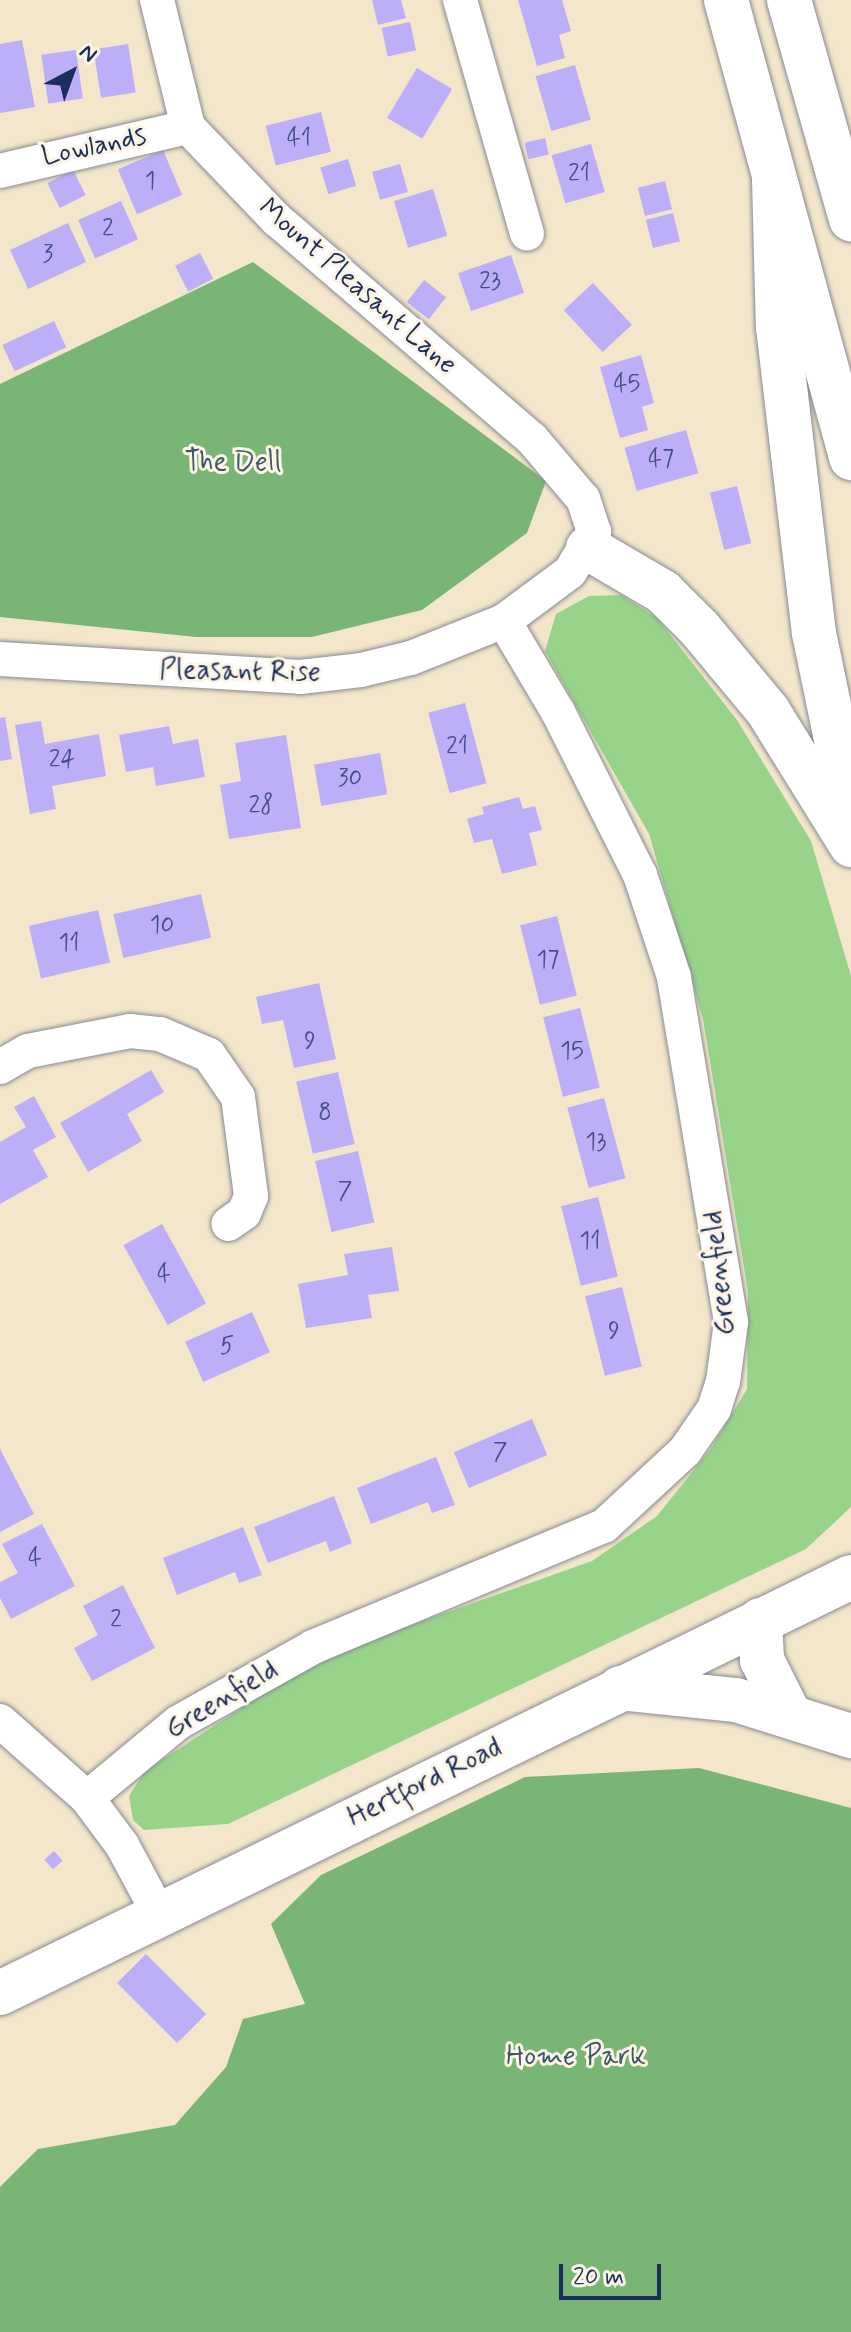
<!DOCTYPE html>
<style>
body{margin:0}
#map{position:relative;width:851px;height:2332px;overflow:hidden;background:#f3e6ca;font-family:Mynerve,sans-serif}
div>[style]{position:absolute}
.green>*{inset:0;background:#97d489}
.forest>*{inset:0;background:#79b675}
.building>*{inset:0;background:#bdaef8;transform-origin:0 0}
.roads{filter:drop-shadow(0 0 2px #878a94) drop-shadow(0 0 2px #878a94)}
.minor>*{height:34px;margin:-17px;padding:0 17px;transform-origin:17px;border-radius:17px;background:#fff}
.major>*{height:44px;margin:-22px;padding:0 22px;transform-origin:22px;border-radius:22px;background:#fff}
.highway>*{height:44px;margin:-22px;padding:0 22px;transform-origin:22px;border-radius:22px;background:#fff}
span{translate:-50% -50%;white-space:nowrap;text-align:center;line-height:1.15;-webkit-text-stroke:6px #fcf5e5;paint-order:stroke}
.number-label{font-size:24px;color:#444f84}
.number-label span{-webkit-text-stroke-width:0}
.street-label{font-size:28px;color:#1b2f5e}
.park-label{font-size:28px;color:#3a5869}
.north{position:absolute;left:32px;top:32px;width:80px;height:80px;-webkit-text-stroke:6px #fcf5e5;paint-order:stroke;rotate:41deg;font-size:22px;font-weight:700;line-height:32px;text-align:center;color:#1b2f5e}
.north::after{content:'';display:block;margin:auto;width:28px;height:36px;background:#1b2f5e;clip-path:polygon(50% 0,100% 100%,50% 72%,0 100%)}
.scale{position:absolute;left:559px;top:2264px;width:102px;height:36px;box-sizing:border-box;border:4px solid #1b2f5e;border-top:0;padding-left:10px;font-size:24px;line-height:28px;white-space:nowrap;color:#1b2f5e;-webkit-text-stroke:6px #fcf5e5;paint-order:stroke}
</style>
<div id="map">
<div class="green">
<i style="clip-path:polygon(621px 595px,657px 618px,737px 720px,811px 841px,851px 976px,851px 1507px,806px 1549px,228px 1824px,144px 1830px,133px 1820px,129px 1796px,145px 1771px,318px 1658px,592px 1561px,657px 1516px,710px 1450px,747px 1389px,748px 1292px,703px 1019px,649px 834px,545px 651px,556px 614px,589px 596px)"></i>
</div>
<div class="forest">
<i style="clip-path:polygon(253px 262px,546px 481px,527px 533px,422px 610px,312px 637px,196px 637px,0 617px,0 384px)"></i>
<i style="clip-path:polygon(699px 1768px,851px 1808px,851px 2332px,0 2332px,0 2187px,38px 2149px,175px 2125px,226px 2067px,243px 2019px,305px 2004px,271px 1924px,321px 1875px,525px 1777px)"></i>
</div>
<div class="building">
<i style="clip-path:polygon(372px 0,401px 0,406px 18px,378px 25px)"></i>
<i style="clip-path:polygon(518px 0,562px 0,571px 31px,559px 35px,565px 58px,537px 66px)"></i>
<i style="left:410px;top:22px;width:29px;height:29px;rotate:78deg"></i>
<i style="clip-path:polygon(22px 40px,35px 107px,0 113px,0 44px)"></i>
<i style="left:128px;top:44px;width:49px;height:35px;rotate:81deg"></i>
<i style="left:76px;top:50px;width:49px;height:35px;rotate:82deg"></i>
<i style="left:575px;top:65px;width:57px;height:41px;rotate:74deg"></i>
<i style="left:417px;top:68px;width:41px;height:58px;rotate:31deg"></i>
<i style="left:321px;top:112px;width:41px;height:57px;rotate:76deg"></i>
<i style="left:545px;top:138px;width:17px;height:21px;rotate:77deg"></i>
<i style="left:591px;top:144px;width:50px;height:41px;rotate:74deg"></i>
<i style="left:163px;top:150px;width:49px;height:49px;rotate:67deg"></i>
<i style="left:348px;top:159px;width:28px;height:29px;rotate:73deg"></i>
<i style="left:400px;top:164px;width:29px;height:29px;rotate:74deg"></i>
<i style="left:73px;top:170px;width:28px;height:29px;rotate:63deg"></i>
<i style="left:665px;top:181px;width:29px;height:28px;rotate:76deg"></i>
<i style="left:433px;top:189px;width:49px;height:41px;rotate:73deg"></i>
<i style="left:121px;top:201px;width:42px;height:47px;rotate:66deg"></i>
<i style="left:673px;top:213px;width:29px;height:28px;rotate:76deg"></i>
<i style="left:68px;top:223px;width:43px;height:64px;rotate:65deg"></i>
<i style="left:200px;top:253px;width:29px;height:28px;rotate:63deg"></i>
<i style="left:511px;top:255px;width:40px;height:56px;rotate:71deg"></i>
<i style="left:424px;top:280px;width:28px;height:28px;rotate:38deg"></i>
<i style="left:593px;top:283px;width:57px;height:40px;rotate:47deg"></i>
<i style="left:54px;top:321px;width:29px;height:57px;rotate:65deg"></i>
<i style="clip-path:polygon(641px 355px,654px 403px,642px 407px,648px 430px,620px 438px,600px 367px)"></i>
<i style="left:686px;top:430px;width:45px;height:64px;rotate:74deg"></i>
<i style="left:737px;top:486px;width:59px;height:28px;rotate:76deg"></i>
<i style="left:465px;top:703px;width:83px;height:38px;rotate:75deg"></i>
<i style="clip-path:polygon(5px 717px,12px 759px,0 761px,0 718px)"></i>
<i style="clip-path:polygon(41px 721px,45px 744px,99px 734px,106px 776px,52px 786px,56px 809px,30px 814px,15px 725px)"></i>
<i style="clip-path:polygon(169px 726px,173px 744px,198px 739px,205px 777px,156px 786px,153px 767px,126px 772px,119px 735px)"></i>
<i style="clip-path:polygon(286px 735px,301px 828px,229px 839px,220px 785px,241px 781px,235px 743px)"></i>
<i style="left:380px;top:753px;width:42px;height:67px;rotate:80deg"></i>
<i style="clip-path:polygon(519px 797px,523px 809px,535px 806px,542px 830px,529px 833px,537px 865px,502px 874px,492px 839px,474px 843px,467px 819px,484px 814px,482px 807px)"></i>
<i style="left:201px;top:894px;width:45px;height:90px;rotate:77deg"></i>
<i style="left:98px;top:910px;width:54px;height:71px;rotate:77deg"></i>
<i style="left:557px;top:916px;width:82px;height:38px;rotate:76deg"></i>
<i style="clip-path:polygon(319px 983px,336px 1059px,294px 1068px,283px 1020px,262px 1024px,256px 997px)"></i>
<i style="left:580px;top:1008px;width:82px;height:38px;rotate:76deg"></i>
<i style="clip-path:polygon(151px 1070px,164px 1092px,127px 1114px,142px 1141px,88px 1172px,60px 1123px)"></i>
<i style="left:338px;top:1072px;width:74px;height:43px;rotate:77deg"></i>
<i style="clip-path:polygon(34px 1096px,56px 1137px,33px 1150px,48px 1177px,0 1204px,0 1142px,26px 1127px,14px 1107px)"></i>
<i style="left:604px;top:1098px;width:83px;height:38px;rotate:75deg"></i>
<i style="left:358px;top:1151px;width:73px;height:44px;rotate:77deg"></i>
<i style="left:598px;top:1197px;width:82px;height:38px;rotate:76deg"></i>
<i style="left:162px;top:1224px;width:91px;height:44px;rotate:61deg"></i>
<i style="clip-path:polygon(392px 1247px,399px 1291px,368px 1295px,372px 1318px,306px 1328px,298px 1284px,348px 1275px,344px 1254px)"></i>
<i style="left:622px;top:1287px;width:82px;height:38px;rotate:76deg"></i>
<i style="left:252px;top:1312px;width:44px;height:73px;rotate:66deg"></i>
<i style="left:532px;top:1419px;width:39px;height:85px;rotate:67deg"></i>
<i style="clip-path:polygon(0 1449px,34px 1514px,0 1532px)"></i>
<i style="clip-path:polygon(436px 1457px,455px 1505px,432px 1513px,428px 1502px,371px 1524px,357px 1488px)"></i>
<i style="clip-path:polygon(334px 1496px,352px 1543px,330px 1552px,326px 1541px,268px 1563px,254px 1527px)"></i>
<i style="clip-path:polygon(42px 1524px,75px 1586px,11px 1619px,0 1598px,0 1582px,18px 1573px,2px 1544px)"></i>
<i style="clip-path:polygon(243px 1527px,262px 1575px,239px 1583px,235px 1572px,177px 1595px,163px 1558px)"></i>
<i style="clip-path:polygon(123px 1585px,155px 1648px,92px 1681px,74px 1648px,98px 1635px,83px 1606px)"></i>
<i style="left:54px;top:1851px;width:13px;height:13px;rotate:48deg"></i>
<i style="left:146px;top:1954px;width:85px;height:41px;rotate:45deg"></i>
</div>
<div class="roads">
<div class="minor">
<i style="left:460px;top:0;width:243px;rotate:74deg"></i>
<i style="left:0;top:171px;width:193px;rotate:-13.2deg"></i>
<i style="left:0;top:659px;width:301px;rotate:3.4deg"></i>
<i style="left:300px;top:677px;width:61px;rotate:-6.5deg"></i>
<i style="left:361px;top:670px;width:51px;rotate:-13.5deg"></i>
<i style="left:411px;top:658px;width:100px;rotate:-21.7deg"></i>
<i style="left:504px;top:621px;width:82px;rotate:-36.6deg"></i>
<i style="left:570px;top:572px;width:47px;rotate:-59deg"></i>
<i style="left:594px;top:532px;width:35px;rotate:-108deg"></i>
<i style="left:583px;top:499px;width:79px;rotate:-130.4deg"></i>
<i style="left:532px;top:439px;width:336px;rotate:-139.3deg"></i>
<i style="left:277px;top:220px;width:129px;rotate:-133.7deg"></i>
<i style="left:188px;top:127px;width:131px;rotate:-103.7deg"></i>
<i style="left:0;top:1067px;width:32px;rotate:-30deg"></i>
<i style="left:28px;top:1051px;width:104px;rotate:-11.1deg"></i>
<i style="left:130px;top:1031px;width:30px;rotate:6deg"></i>
<i style="left:160px;top:1034px;width:53px;rotate:23.2deg"></i>
<i style="left:209px;top:1055px;width:51px;rotate:55.4deg"></i>
<i style="left:238px;top:1097px;width:100px;rotate:82.5deg"></i>
<i style="left:251px;top:1196px;width:18px;rotate:112deg"></i>
<i style="left:244px;top:1213px;width:19px;rotate:145deg"></i>
<i style="left:0;top:1721px;width:116px;rotate:41.5deg"></i>
<i style="left:87px;top:1798px;width:59px;rotate:53.3deg"></i>
<i style="left:122px;top:1845px;width:78px;rotate:61.8deg"></i>
<i style="left:87px;top:1798px;width:119px;rotate:-39.6deg"></i>
<i style="left:179px;top:1722px;width:154px;rotate:-29.2deg"></i>
<i style="left:313px;top:1647px;width:315px;rotate:-22.6deg"></i>
<i style="left:604px;top:1526px;width:110px;rotate:-42.8deg"></i>
<i style="left:685px;top:1451px;width:51px;rotate:-55.4deg"></i>
<i style="left:714px;top:1409px;width:28px;rotate:-72deg"></i>
<i style="left:723px;top:1382px;width:61px;rotate:-82.4deg"></i>
<i style="left:731px;top:1322px;width:350px;rotate:-99.4deg"></i>
<i style="left:674px;top:977px;width:108px;rotate:-108.4deg"></i>
<i style="left:640px;top:875px;width:182px;rotate:-116.7deg"></i>
<i style="left:558px;top:712px;width:106px;rotate:-120.7deg"></i>
</div>
<div class="major">
<i style="left:0;top:1993px;width:947px;rotate:-26.05deg"></i>
</div>
<div class="highway">
<i style="left:726px;top:0;width:475px;rotate:74.7deg"></i>
<i style="left:789px;top:0;width:228px;rotate:74.2deg"></i>
<i style="left:774px;top:179px;width:148px;rotate:88.5deg"></i>
<i style="left:778px;top:327px;width:308px;rotate:83.3deg"></i>
<i style="left:814px;top:633px;width:182px;rotate:78.3deg"></i>
<i style="left:588px;top:548px;width:87px;rotate:30.4deg"></i>
<i style="left:663px;top:592px;width:52px;rotate:45deg"></i>
<i style="left:700px;top:629px;width:107px;rotate:50.3deg"></i>
<i style="left:768px;top:711px;width:158px;rotate:58.2deg"></i>
<i style="left:760px;top:1620px;width:40px;rotate:87.1deg"></i>
<i style="left:762px;top:1660px;width:58px;rotate:63.4deg"></i>
<i style="left:620px;top:1688px;width:117px;rotate:5.9deg"></i>
<i style="left:736px;top:1700px;width:121px;rotate:17.4deg"></i>
</div>
</div>
<div class="number-label">
<span style="left:299px;top:139px">41</span>
<span style="left:579px;top:174px">21</span>
<span style="left:150px;top:182px">1</span>
<span style="left:108px;top:229px">2</span>
<span style="left:48px;top:255px">3</span>
<span style="left:490px;top:282px">23</span>
<span style="left:627px;top:385px">45</span>
<span style="left:661px;top:460px">47</span>
<span style="left:457px;top:747px">21</span>
<span style="left:62px;top:760px">24</span>
<span style="left:350px;top:779px">30</span>
<span style="left:261px;top:806px">28</span>
<span style="left:162px;top:926px">10</span>
<span style="left:69px;top:944px">11</span>
<span style="left:548px;top:961px">17</span>
<span style="left:310px;top:1042px">9</span>
<span style="left:572px;top:1052px">15</span>
<span style="left:325px;top:1113px">8</span>
<span style="left:596px;top:1143px">13</span>
<span style="left:345px;top:1192px">7</span>
<span style="left:590px;top:1242px">11</span>
<span style="left:164px;top:1275px">4</span>
<span style="left:614px;top:1332px">9</span>
<span style="left:227px;top:1347px">5</span>
<span style="left:500px;top:1453px">7</span>
<span style="left:35px;top:1559px">4</span>
<span style="left:116px;top:1620px">2</span>
</div>
<div class="street-label">
<span style="left:94px;top:147px;rotate:-12deg">Lowlands</span>
<span style="left:357px;top:287px;rotate:41deg">Mount Pleasant Lane</span>
<span style="left:240px;top:672px;rotate:1deg">Pleasant Rise</span>
<span style="left:720px;top:1273px;rotate:-96deg">Greenfield</span>
<span style="left:222px;top:1700px;rotate:-31deg">Greenfield</span>
<span style="left:425px;top:1783px;rotate:-26deg">Hertford Road</span>
</div>
<div class="park-label">
<span style="left:233px;top:463px">The Dell</span>
<span style="left:576px;top:2057px">Home Park</span>
</div>
<div class="north">N</div>
<div class="scale">20 m</div>
</div>
